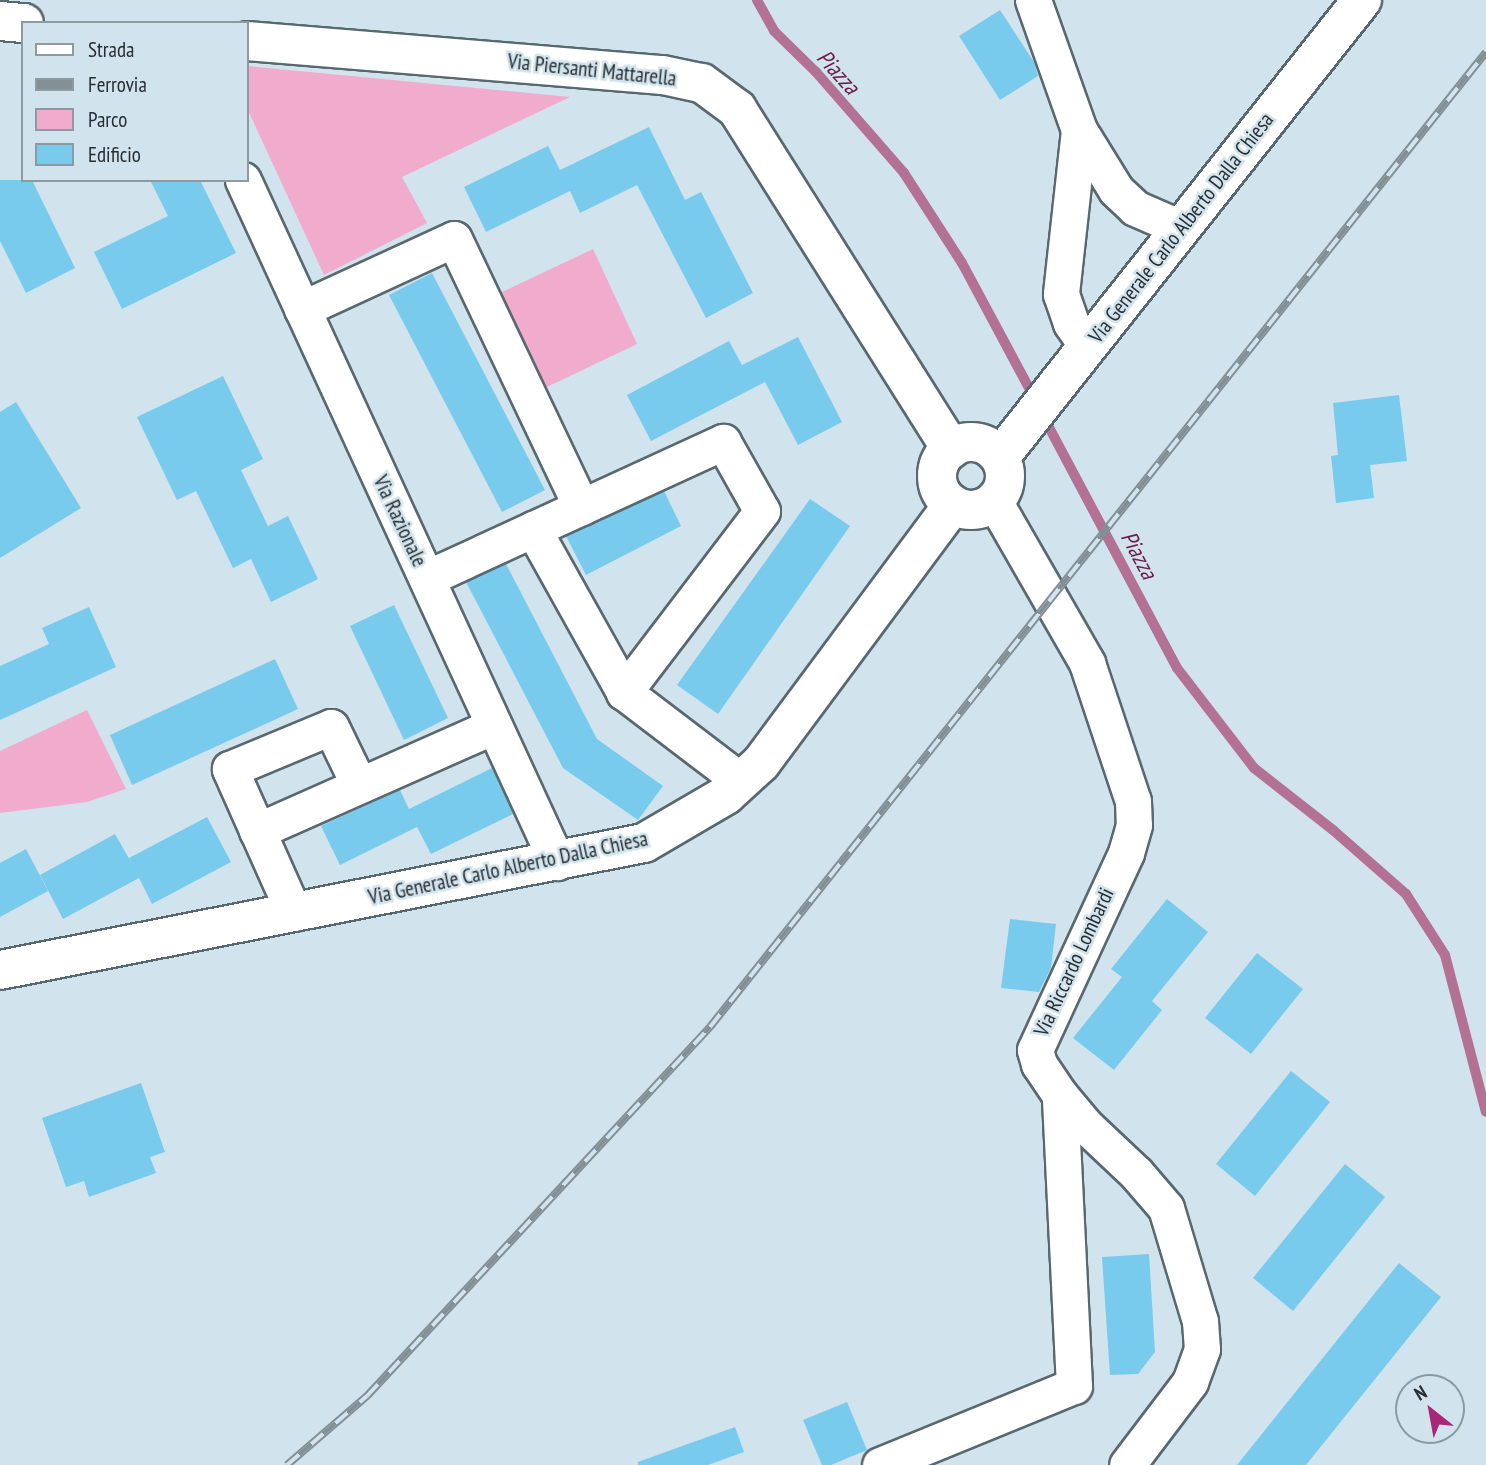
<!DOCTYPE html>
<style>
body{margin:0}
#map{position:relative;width:1486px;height:1465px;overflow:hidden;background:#d1e3ec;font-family:"PT Sans Narrow",sans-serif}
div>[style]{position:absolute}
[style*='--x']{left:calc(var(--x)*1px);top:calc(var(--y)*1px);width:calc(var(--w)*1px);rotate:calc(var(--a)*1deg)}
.green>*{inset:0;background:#f0abcd}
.stream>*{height:10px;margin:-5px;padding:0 5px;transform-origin:5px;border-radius:5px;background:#b37193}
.building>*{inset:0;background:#79cbed}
.roads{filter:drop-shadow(2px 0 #58686f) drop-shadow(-2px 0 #58686f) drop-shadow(0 2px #58686f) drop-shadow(0 -2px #58686f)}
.minor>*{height:35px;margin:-17.5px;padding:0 17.5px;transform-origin:17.5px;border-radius:17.5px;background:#fff}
.tertiary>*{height:38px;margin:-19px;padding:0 19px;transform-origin:19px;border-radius:19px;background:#fff}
.tertiary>.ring{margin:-19px;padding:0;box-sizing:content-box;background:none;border:38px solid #fff;border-radius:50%}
.rail>*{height:8px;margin-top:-4px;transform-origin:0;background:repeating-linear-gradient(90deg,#d1e3ec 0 16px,#828f95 0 32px);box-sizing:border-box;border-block:2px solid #828f95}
span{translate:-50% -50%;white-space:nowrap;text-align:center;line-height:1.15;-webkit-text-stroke:5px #d1e3ec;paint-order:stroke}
.street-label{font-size:21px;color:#272e31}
.water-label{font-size:23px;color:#6b1b4b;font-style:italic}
.legend{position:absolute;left:21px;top:21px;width:228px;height:161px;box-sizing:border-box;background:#d1e3ec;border:2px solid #8d9ba1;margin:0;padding:9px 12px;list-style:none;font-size:21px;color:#272e31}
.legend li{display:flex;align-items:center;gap:14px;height:35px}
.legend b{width:35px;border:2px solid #8d9ba1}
.north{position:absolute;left:1395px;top:1374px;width:70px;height:70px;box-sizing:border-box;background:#d1e3ec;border:2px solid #8d9ba1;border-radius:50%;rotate:329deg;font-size:19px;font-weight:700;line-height:28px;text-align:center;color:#272e31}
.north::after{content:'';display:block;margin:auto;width:24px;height:32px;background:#a82776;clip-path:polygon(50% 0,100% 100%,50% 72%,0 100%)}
</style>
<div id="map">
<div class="green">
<div style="clip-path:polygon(247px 66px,570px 97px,402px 177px,427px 223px,324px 275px,247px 108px)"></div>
<div style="clip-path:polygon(593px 249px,637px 344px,528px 396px,483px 301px)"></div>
<div style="clip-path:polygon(87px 710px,126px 789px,87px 802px,0 813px,0 751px)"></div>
</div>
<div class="stream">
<div style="--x:757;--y:0;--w:35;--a:61"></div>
<div style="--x:774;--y:31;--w:59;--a:44.3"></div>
<div style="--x:816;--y:72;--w:134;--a:48.9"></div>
<div style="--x:904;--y:173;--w:107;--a:57.2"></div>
<div style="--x:962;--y:263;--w:154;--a:61.8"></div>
<div style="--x:1043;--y:416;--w:285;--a:62"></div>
<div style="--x:1177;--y:668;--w:126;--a:52.4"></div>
<div style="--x:1254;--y:768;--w:100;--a:38.1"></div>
<div style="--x:1333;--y:830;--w:97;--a:41.2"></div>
<div style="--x:1406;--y:894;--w:72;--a:57.4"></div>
<div style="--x:1445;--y:955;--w:162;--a:75.4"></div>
</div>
<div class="building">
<div style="clip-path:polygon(1000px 10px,1034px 62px,1038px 76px,1000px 100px,959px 36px)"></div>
<div style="clip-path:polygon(649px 127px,685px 200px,701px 192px,753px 293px,706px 318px,637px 185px,580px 213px,570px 191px,486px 232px,464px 187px,548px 146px,560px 170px)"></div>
<div style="clip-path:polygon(0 180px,32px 180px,75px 268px,26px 293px,0 241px)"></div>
<div style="clip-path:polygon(150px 180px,200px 180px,236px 253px,122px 309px,94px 252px,168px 216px)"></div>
<div style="clip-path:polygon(432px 273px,545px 490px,502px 512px,389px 295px)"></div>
<div style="clip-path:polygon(798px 337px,842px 422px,798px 445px,765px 382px,651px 441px,627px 395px,729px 341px,742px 365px)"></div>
<div style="clip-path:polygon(223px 376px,263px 459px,241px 470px,268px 526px,288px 516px,318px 579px,271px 602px,251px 559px,233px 568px,196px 491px,177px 500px,137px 417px)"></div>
<div style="clip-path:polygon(1399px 395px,1407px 461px,1370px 465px,1374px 498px,1336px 503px,1331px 456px,1338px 455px,1333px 403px)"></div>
<div style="clip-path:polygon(16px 402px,81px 508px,0 558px,0 412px)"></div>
<div style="clip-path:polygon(664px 491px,681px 526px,586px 575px,566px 536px)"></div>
<div style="clip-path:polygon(810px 499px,850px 526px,718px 714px,677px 685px)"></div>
<div style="clip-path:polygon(506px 564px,597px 739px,663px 786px,638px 820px,563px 768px,466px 582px)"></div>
<div style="clip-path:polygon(394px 605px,448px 718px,404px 740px,350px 626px)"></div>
<div style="clip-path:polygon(89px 607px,116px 667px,0 720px,0 666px,49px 644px,42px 628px)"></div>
<div style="clip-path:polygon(275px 659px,298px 709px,132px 785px,110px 735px)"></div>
<div style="clip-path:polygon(492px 768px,513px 814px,431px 854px,417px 827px,340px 865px,321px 826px,400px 790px,409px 809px)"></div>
<div style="clip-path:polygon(207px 817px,231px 862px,152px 904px,139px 878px,63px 919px,40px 875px,115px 834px,131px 862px,129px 858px)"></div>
<div style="clip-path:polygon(26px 849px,48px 891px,0 917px,0 863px)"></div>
<div style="clip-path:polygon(1167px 899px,1208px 932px,1152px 1001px,1162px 1010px,1114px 1070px,1073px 1038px,1122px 977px,1111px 969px)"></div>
<div style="clip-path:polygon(1010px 919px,1056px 924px,1051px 968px,1039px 992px,1001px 988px)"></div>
<div style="clip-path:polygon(1257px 953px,1303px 989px,1251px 1054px,1205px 1018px)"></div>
<div style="clip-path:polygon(1291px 1071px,1330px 1102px,1255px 1196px,1216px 1164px)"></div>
<div style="clip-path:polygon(141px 1083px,165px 1152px,150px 1157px,156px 1173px,89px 1197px,84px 1181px,66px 1187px,42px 1118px)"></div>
<div style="clip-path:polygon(1345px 1164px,1385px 1197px,1293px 1311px,1253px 1278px)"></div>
<div style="clip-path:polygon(1149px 1254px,1155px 1352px,1138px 1374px,1110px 1375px,1102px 1257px)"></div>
<div style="clip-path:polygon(1399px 1263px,1441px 1297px,1306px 1465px,1237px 1465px)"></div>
<div style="clip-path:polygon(847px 1402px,867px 1450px,831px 1465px,822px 1465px,803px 1420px)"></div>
<div style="clip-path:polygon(735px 1427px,744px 1452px,708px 1465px,638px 1465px,638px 1462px)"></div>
</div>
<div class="roads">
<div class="minor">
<div style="--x:1033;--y:0;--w:138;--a:70.5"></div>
<div style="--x:1079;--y:130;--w:70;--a:58.3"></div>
<div style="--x:1116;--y:190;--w:26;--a:43"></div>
<div style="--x:1135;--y:208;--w:50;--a:23.5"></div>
<div style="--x:1079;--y:130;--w:165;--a:96.3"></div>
<div style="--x:1061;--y:294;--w:31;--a:71"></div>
<div style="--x:1071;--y:323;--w:29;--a:56"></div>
<div style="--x:243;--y:180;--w:751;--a:65.28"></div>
<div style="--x:302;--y:309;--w:167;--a:-24.7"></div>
<div style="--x:454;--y:239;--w:297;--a:64.6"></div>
<div style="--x:994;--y:501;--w:187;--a:60.1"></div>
<div style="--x:1087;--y:663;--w:145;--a:71.6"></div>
<div style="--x:1133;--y:801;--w:24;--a:88"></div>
<div style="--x:1134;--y:825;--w:29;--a:106"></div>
<div style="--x:1126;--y:853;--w:217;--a:114.8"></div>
<div style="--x:1035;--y:1050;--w:15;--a:74"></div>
<div style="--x:1039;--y:1064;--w:37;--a:56"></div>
<div style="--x:1060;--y:1095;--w:39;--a:50"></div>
<div style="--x:1085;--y:1125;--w:70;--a:43.3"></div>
<div style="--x:1136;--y:1173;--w:46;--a:49.4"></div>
<div style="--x:1166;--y:1208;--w:118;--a:73.3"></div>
<div style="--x:1200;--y:1321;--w:28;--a:86"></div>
<div style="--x:1202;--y:1349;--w:35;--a:110"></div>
<div style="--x:1190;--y:1382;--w:104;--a:127.2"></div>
<div style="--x:533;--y:529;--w:187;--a:60.8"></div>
<div style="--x:624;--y:692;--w:147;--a:37.3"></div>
<div style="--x:427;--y:578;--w:326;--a:-24.7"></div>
<div style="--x:723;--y:442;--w:79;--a:60.5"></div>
<div style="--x:762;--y:511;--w:228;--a:127.3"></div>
<div style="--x:257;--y:831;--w:259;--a:-23.9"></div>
<div style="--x:294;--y:913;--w:158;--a:-114"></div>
<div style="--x:230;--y:769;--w:109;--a:-22.6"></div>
<div style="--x:331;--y:727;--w:64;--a:64.2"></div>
<div style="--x:880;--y:1465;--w:209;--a:-22.2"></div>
<div style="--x:1074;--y:1386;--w:291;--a:-92.8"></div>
</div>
<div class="tertiary">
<div style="--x:0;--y:21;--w:24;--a:5"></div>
<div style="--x:247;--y:41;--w:417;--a:4.7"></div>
<div style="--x:663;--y:75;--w:40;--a:12"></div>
<div style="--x:702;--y:83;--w:44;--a:36.6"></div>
<div style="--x:737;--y:109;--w:402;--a:57.8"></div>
<div class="ring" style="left:937px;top:442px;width:30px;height:30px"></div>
<div style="--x:1000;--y:457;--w:583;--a:-51.62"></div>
<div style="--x:0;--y:970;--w:656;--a:-11.16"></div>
<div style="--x:644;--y:843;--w:95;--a:-30.3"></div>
<div style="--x:726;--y:795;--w:47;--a:-42.4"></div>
<div style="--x:761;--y:763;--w:322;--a:-53.4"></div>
</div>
</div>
<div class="rail">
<div style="--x:287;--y:1465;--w:106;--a:-40.8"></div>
<div style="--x:367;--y:1396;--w:504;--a:-47.09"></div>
<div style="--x:710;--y:1027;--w:1246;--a:-51.48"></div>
</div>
<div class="street-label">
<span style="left:592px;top:70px;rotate:6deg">Via Piersanti Mattarella</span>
<span style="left:1181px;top:228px;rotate:-52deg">Via Generale Carlo Alberto Dalla Chiesa</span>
<span style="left:400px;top:521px;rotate:65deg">Via Razionale</span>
<span style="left:508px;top:868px;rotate:-12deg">Via Generale Carlo Alberto Dalla Chiesa</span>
<span style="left:1074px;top:962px;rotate:-65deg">Via Riccardo Lombardi</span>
</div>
<div class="water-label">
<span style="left:838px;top:72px;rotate:48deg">Piazza</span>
<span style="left:1139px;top:555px;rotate:62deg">Piazza</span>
</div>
<ul class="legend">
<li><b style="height:9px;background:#fff"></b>Strada</li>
<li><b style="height:9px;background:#828f95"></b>Ferrovia</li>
<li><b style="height:19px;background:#f0abcd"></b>Parco</li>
<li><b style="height:19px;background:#79cbed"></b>Edificio</li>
</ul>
<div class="north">N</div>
</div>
